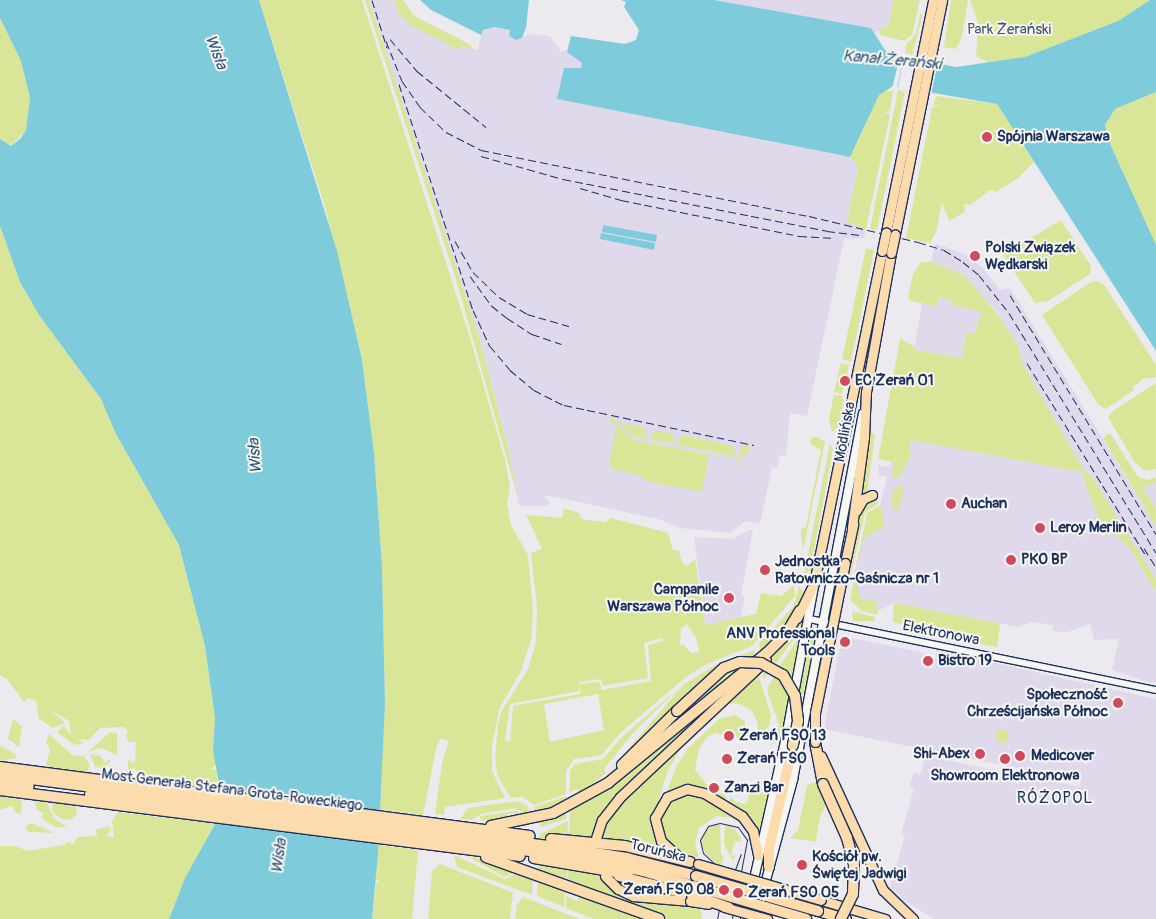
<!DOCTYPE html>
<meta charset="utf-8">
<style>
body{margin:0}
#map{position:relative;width:1156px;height:919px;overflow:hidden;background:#ece9ef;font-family:Pangolin,sans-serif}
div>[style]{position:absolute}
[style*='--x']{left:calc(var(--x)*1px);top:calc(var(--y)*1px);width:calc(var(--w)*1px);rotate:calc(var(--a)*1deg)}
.built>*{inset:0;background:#e0d9ec}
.green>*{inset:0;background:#d9e698}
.round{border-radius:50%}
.water>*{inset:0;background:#7eccdb}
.pier>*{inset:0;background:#ece9ef}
.roads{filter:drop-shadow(1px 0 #1b2f5e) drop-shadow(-1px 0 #1b2f5e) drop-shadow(0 1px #1b2f5e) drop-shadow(0 -1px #1b2f5e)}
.street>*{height:5.5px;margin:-2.75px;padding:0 2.75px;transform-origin:2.75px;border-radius:2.75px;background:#f6f6f2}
.secondary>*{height:8px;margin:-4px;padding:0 4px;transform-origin:4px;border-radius:4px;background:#f6f6f2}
.primary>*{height:9px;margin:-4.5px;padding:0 4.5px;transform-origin:4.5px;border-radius:4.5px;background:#fcdcac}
.highway>*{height:10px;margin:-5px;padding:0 5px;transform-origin:5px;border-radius:5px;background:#fcdcac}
.tram>*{height:1px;margin:-0.5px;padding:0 0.5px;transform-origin:0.5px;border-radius:0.5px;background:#1b2f5e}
.rail>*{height:1px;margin-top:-0.5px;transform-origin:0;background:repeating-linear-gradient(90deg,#1b2f5e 0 8px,transparent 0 12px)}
.bridges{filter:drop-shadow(1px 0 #1b2f5e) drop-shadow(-1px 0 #1b2f5e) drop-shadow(0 1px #1b2f5e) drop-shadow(0 -1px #1b2f5e)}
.primary-bridge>*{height:9px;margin:-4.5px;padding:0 4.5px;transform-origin:4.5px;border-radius:4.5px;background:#fcdcac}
.highway-bridge>*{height:10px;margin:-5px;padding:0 5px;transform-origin:5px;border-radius:5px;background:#fcdcac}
.dots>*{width:14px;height:14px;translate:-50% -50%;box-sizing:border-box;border:2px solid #f6f6f2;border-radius:50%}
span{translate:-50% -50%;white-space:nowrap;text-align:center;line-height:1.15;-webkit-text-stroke:4px #f6f6f2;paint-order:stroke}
.park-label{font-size:15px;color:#41546a}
.poi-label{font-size:15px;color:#1b2f5e;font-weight:700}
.left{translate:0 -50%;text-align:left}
.right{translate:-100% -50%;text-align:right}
.street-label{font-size:15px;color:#1b2f5e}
.water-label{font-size:16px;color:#34567d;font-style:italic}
.neighbourhood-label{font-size:16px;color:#1b2f5e;letter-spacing:1px}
</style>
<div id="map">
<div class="built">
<div style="clip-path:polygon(369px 0,394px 0,399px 15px,459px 50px,463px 46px,478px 50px,482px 30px,494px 27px,510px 30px,521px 38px,529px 34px,550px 36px,561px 52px,566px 50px,582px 63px,581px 69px,564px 68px,558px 99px,854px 158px,858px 166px,847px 222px,866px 229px,864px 238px,844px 239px,807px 416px,790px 413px,786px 456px,780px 455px,777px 468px,772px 467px,760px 524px,746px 521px,730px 533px,680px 528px,658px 519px,555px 497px,544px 496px,550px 503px,546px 506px,519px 506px,507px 444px,479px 337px)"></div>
<div style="clip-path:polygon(714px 0,893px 0,889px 25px,875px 33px,871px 32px,871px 28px)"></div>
<div style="clip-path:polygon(935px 243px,964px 254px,983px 268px,1000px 290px,1010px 288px,1156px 526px,1156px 580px,1091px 475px,1085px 472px,1024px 366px,1018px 346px,1000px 316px,993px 307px,931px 262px)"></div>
<div style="clip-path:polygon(939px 297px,952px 301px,952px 305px,982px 312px,974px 334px,966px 332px,962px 358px,914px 350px,922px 303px,937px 306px)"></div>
<div style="clip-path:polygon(896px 437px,1081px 472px,1105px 536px,1112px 531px,1129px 547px,1156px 592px,1156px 682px,1151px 683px,1112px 670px,1119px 639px,1094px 640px,1090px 624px,1065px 633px,1052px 630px,1053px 625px,1031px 622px,1018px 627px,895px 603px,877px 611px,860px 608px,854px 574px,868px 513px,880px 505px,887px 477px,879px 475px,878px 465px,889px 467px)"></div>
<div style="clip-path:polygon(1156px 482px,1156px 509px,1143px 488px)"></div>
<div style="clip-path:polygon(749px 530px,753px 530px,741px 595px,745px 596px,740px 618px,705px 625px,694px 537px,732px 539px)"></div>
<div style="clip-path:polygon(842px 636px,925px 653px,923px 665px,933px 667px,937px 650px,1156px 699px,1156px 919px,934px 919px,905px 901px,890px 886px,905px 836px,901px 834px,914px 788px,909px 786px,914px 772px,921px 774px,925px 756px,1080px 787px,1081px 781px,824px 729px)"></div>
</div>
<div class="green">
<div style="clip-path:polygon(259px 0,362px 0,471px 341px,505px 460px,510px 487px,507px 504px,511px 525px,528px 555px,533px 612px,531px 640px,521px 671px,500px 707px,492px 746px,492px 771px,505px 798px,445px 807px,444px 815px,435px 814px,442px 763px,449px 741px,444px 739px,440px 739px,436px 749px,423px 815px,379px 809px,385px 704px,382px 566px,374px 453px,362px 360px,325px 207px)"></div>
<div style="clip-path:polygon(365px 0,369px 0,479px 337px,507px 444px,518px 498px,455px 276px)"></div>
<div style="clip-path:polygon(394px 0,403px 0,414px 16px,471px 45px,472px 49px,463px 46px,459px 50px,412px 26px,399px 15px)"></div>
<div style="clip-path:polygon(893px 0,920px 0,912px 35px,904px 41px,881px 35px,879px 31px,889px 25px)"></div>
<div style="clip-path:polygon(951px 0,968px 0,962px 36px,956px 49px,944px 47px)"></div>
<div style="clip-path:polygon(970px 0,1150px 0,1118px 21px,1025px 57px,991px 64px,976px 56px,979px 26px)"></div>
<div style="clip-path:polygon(920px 14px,923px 14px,912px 55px,905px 53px,906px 45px,916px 34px)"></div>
<div style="clip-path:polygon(0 18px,21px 61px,30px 98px,26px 130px,11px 146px,0 139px)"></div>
<div style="clip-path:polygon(886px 89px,888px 92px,893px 90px,890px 111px,884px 112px,890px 114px,866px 229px,847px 222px,858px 166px,850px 157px,879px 95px)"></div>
<div style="clip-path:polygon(898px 90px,905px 92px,877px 230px,870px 229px)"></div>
<div style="clip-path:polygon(1156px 92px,1156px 245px,1111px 146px,1105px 125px,1115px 109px)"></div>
<div style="clip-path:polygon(936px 96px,997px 104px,1034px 162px,1018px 178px,996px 192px,990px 190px,970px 205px,964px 204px,965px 212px,949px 221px,942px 203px,936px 232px,930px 243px,906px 238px,932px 108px,944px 103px,933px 106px)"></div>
<div style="clip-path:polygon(1061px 220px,1091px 266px,1090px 274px,1048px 301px,1035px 303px,1003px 255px)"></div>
<div style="clip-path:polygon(0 226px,20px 282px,39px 315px,101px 399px,116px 434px,179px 545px,205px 646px,215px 718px,213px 751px,216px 765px,211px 769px,217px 770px,217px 788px,144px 779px,144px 771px,136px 771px,134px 766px,131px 771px,128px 770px,128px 760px,135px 763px,136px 742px,128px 742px,126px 734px,129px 733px,124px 727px,100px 728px,89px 740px,77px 739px,84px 743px,74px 745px,57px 732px,64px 726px,71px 735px,69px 721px,51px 710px,65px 723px,53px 728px,39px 719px,36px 701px,29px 698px,24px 702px,7px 679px,0 675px)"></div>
<div style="clip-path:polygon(866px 248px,874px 250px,851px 362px,842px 359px)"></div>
<div style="clip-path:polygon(921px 262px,931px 262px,964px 275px,1000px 317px,1018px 346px,1024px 366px,1085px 472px,1091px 475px,1156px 580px,1156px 592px,1129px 547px,1112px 532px,1105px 537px,1081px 472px,911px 440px,909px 450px,912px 453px,899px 478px,892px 478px,893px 462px,878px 459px,900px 339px,914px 346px,914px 350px,962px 358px,966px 332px,974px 334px,982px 312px,952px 305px,952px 301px,939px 297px,937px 306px,911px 301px,908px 298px,913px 274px)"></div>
<div style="clip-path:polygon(1098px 281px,1105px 286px,1156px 365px,1156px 377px,1143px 379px,1133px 387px,1134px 390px,1106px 409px,1098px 404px,1042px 315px,1091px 282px)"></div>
<div style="clip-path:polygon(841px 363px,849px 365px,842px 394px,834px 392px)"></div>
<div style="clip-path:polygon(1156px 383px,1156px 469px,1145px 471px,1135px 463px,1108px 417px,1114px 410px)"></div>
<div style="clip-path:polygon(834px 395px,842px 396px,844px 401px,838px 427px,832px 432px,829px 418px)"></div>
<div style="clip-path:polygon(610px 418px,616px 419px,614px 422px,645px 428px,646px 437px,651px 438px,655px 430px,673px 434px,673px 442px,678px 443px,682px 435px,734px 446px,735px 454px,740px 455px,741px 447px,747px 444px,750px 448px,746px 455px,739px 457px,632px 436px,622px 426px,609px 422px)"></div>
<div style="clip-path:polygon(611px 426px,620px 428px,633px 440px,738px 460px,743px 465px,741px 475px,742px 467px,737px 461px,709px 455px,702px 492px,645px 481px,642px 476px,612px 469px,609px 464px,616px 429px)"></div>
<div style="clip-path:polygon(869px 431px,875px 435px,867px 494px,860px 499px)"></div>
<div style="clip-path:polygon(1110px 433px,1138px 477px,1149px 480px,1156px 477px,1156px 482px,1143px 488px,1156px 509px,1156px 526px,1103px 438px)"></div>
<div style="clip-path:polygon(817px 437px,825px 442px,803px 551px,801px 530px,806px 526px,821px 450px,810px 444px,811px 438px)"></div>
<div style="clip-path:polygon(830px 443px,833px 450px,810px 571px,804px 575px)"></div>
<div style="clip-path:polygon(904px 486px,899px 509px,894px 510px,891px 499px,895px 487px)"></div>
<div style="clip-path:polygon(873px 499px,879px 503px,865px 512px,847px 592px,862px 507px)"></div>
<div style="clip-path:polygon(881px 505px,885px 526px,864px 538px,855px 575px,860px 599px,876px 601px,878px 615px,862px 611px,850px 600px,867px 513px)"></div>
<div style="clip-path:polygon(evenodd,564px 508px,579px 513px,581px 518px,587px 520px,605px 522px,611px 518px,668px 533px,673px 550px,679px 551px,682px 563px,687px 566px,695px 559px,705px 625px,756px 614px,761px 593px,781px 596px,794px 585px,795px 596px,752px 646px,707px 664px,686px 677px,620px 733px,602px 755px,574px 759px,566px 771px,566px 794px,534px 805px,523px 797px,510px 797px,498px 777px,495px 758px,498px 725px,501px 712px,528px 669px,536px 642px,537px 608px,531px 553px,542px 549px,526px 515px,562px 518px,564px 508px,687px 624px,696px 638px,699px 652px,691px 653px,684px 645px,680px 645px,681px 628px,687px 624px,564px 508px,663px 638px,663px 641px,648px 645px,651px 681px,602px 690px,599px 682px,580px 684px,580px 694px,513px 706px,510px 741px,505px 741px,510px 704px,579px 691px,579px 682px,601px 679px,603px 686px,648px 678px,644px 643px,663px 638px,564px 508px,598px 694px,604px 730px,550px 742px,544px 704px,598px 694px)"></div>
<div style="clip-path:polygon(799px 586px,804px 593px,799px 606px,788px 624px,761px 655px,759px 643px,794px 606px)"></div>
<div style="clip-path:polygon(894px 603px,998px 623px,1000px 627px,997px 647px,929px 633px,921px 635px,910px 626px,893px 622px)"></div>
<div style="clip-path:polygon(852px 611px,875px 617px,875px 621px,853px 621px)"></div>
<div style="clip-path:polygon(804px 613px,800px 631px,763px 680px,763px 666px,785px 642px)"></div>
<div style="clip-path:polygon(816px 628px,817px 632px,804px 695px,799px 694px,812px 630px)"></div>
<div style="clip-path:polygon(803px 632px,782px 732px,778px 741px,770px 745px,777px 739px,779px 725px,767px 690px,776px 671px)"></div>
<div style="clip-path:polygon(754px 650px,756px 657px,637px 757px,674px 709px,607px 774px,683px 685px,712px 667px)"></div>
<div style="clip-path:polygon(757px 671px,771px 715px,769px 725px,757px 739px,758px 724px,752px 711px,740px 704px,725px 703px)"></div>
<div style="clip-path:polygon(736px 683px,595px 828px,600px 874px,605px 882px,634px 900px,682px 904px,701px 910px,702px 919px,668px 919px,567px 880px,570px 811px,618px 780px)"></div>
<div style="clip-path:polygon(679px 688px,633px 733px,604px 769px,606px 773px,587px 788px,574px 796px,579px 792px,577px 789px,570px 792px,570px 771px,575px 764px,603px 759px,624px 735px)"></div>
<div style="clip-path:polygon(735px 715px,745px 721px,745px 734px,740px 738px,716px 733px,707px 737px,699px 749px,695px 770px,712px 791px,725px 792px,726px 800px,730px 801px,731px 796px,735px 802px,747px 804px,749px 793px,764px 778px,771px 780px,759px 837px,755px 829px,705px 789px,683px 786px,666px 794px,676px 767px,689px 747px,719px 719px)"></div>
<div style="clip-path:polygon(13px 719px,22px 726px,19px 747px,8px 739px)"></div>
<div class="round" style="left:995px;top:729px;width:14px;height:14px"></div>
<div style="clip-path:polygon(110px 732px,117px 733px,117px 755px,101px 748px,88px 752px)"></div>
<div style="clip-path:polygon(49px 734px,72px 755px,84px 756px,90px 765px,87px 772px,46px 766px,50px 749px,46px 742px)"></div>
<div style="clip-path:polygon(684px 743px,668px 770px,653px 818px,655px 835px,666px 851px,600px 838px,603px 824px,614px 807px)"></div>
<div style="clip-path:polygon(0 745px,16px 755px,16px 758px,0 761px)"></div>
<div style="clip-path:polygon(90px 754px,100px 756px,106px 763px,108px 759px,111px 761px,103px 768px,95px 767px)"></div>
<div style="clip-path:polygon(811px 783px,817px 783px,827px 802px,820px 817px,816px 840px,818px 842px,790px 838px,798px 830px,807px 786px)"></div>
<div style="clip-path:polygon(678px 793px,695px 793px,740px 818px,745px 826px,732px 818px,716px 816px,699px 828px,695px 843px,699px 858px,678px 852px,661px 836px,659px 821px,664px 804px)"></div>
<div style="clip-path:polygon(566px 796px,566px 819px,541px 827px,534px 807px)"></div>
<div style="clip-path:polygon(0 797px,22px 800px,21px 814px,17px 814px,12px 806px,0 810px)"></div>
<div style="clip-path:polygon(35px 801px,47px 803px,55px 819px,67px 827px,56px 827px,45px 821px,41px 817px,44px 813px,37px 810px)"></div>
<div style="clip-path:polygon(517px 801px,529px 807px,526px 827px,524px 827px,523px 813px,515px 808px,481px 814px,472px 820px,460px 819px,468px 808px)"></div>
<div style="clip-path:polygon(52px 803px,76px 806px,77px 814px,70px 820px,60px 818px,53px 812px)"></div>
<div style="clip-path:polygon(517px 811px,522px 816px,522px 827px,517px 826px,515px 813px,507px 814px,508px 818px,481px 821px,480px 816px)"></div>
<div style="clip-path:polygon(118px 812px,215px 824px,185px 878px,169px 919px,0 919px,0 846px,15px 846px,28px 851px,63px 845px,70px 841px,72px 845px,78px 837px,97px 836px,96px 830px,109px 826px,111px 830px,107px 836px,114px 837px,112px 821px)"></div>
<div style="clip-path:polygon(568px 821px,566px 880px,564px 907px,537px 896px,540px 834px)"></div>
<div style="clip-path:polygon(29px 824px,35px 824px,53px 833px,29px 832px,25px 828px)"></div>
<div style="clip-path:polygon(713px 825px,720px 825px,721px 854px,724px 858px,720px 867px,706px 854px,701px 844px,703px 834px)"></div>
<div style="clip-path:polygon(725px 825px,735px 829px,741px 839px,741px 842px,735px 841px,731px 855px,736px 856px,733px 861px,724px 844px)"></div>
<div style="clip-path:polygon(378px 845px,418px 850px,412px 919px,372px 919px,376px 883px,380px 881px,376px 880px)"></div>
<div style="clip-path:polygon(454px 855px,505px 879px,515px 874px,523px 877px,515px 864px,533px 867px,532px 895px,457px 867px)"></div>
<div style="clip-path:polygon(467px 856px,486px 860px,513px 871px,512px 874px,504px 877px)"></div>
<div style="clip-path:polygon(440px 864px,513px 893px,510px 919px,428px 919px,432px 871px)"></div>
<div style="clip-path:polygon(610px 878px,686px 897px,646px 896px,624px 889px)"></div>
<div style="clip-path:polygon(580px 895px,642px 919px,594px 919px,566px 908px,566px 896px,577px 901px)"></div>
<div style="clip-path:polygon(523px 897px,566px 914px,580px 919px,515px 919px,517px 905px)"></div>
</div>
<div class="water">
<div style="clip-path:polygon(0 0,259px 0,337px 251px,362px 360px,374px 453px,382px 566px,385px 704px,378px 854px,372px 919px,169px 919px,185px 878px,215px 824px,218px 778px,213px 751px,215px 718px,205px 646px,179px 545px,116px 434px,101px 399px,39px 315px,20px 282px,0 226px,0 139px,11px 146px,20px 139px,26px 130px,30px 98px,21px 61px,0 18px)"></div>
<div style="clip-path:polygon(420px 0,529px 0,526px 28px,522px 38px,516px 40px,509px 36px,510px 30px,494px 27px,483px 30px,481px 35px,431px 10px)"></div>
<div style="clip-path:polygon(621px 0,714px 0,871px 28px,887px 53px,956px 67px,1025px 57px,1118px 21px,1150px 0,1156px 0,1156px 92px,1115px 109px,1105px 125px,1111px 146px,1156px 245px,1156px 351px,997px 104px,893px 86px,879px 95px,850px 157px,557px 99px,564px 68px,581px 68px,582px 63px,567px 52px,571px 36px,625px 44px,636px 40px,639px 30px,624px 7px,626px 2px)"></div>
<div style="clip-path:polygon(603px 225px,657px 235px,656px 242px,602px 232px)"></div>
<div style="clip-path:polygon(601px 233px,655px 243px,654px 250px,600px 239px)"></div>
</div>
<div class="pier">
<div style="clip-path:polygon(900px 55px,938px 62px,931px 95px,898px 89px,903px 58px,897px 89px,892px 89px)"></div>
</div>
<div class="roads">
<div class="street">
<div style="--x:810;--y:619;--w:353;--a:11.6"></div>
</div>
<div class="secondary">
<div style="--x:758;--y:910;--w:135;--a:-74.9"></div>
<div style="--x:793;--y:780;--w:373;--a:-79.2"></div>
<div style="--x:745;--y:919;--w:192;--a:-77.3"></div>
<div style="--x:787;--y:732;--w:148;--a:-79.5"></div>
</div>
<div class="primary">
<div style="--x:886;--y:232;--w:237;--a:-78.5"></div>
<div style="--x:895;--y:234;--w:239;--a:-78.6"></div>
<div style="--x:856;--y:511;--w:14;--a:-60"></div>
<div style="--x:863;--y:499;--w:10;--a:-24"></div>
<div style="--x:852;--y:527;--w:91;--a:-82.4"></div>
<div style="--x:864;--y:437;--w:45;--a:-87.5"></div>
<div style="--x:866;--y:392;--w:141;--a:-79.8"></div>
<div style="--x:845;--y:563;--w:40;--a:-78"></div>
<div style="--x:797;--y:618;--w:39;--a:-64"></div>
<div style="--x:814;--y:583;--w:339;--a:-78.4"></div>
<div style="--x:821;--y:756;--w:148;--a:65.2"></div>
<div style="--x:883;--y:890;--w:42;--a:44"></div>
<div style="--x:596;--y:838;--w:19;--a:-72"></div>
<div style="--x:602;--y:820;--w:29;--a:-52"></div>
<div style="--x:620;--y:797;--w:200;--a:-43.2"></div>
<div style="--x:681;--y:859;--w:27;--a:-138"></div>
<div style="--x:661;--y:841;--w:24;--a:-105"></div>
<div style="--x:655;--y:818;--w:24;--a:-60"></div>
<div style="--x:667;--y:797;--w:22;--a:-22"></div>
<div style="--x:687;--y:789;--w:17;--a:13"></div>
<div style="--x:704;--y:793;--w:44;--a:31.2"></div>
<div style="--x:742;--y:816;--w:19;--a:54"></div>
<div style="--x:753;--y:831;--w:25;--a:78"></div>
<div style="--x:605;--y:876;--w:18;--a:45"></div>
<div style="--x:618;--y:889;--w:17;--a:25"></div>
<div style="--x:633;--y:896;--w:57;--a:5"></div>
<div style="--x:821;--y:900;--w:67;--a:16.5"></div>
</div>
<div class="highway">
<div style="--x:815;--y:742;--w:43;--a:79.2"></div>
<div style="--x:622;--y:765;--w:77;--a:-44.5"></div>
<div style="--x:0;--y:767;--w:534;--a:7.42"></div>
<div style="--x:0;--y:775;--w:561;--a:7.38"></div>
<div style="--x:556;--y:847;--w:72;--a:8.8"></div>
<div style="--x:627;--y:858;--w:71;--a:14.6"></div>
<div style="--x:0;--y:782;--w:29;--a:8"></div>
<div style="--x:0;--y:790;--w:524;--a:7.23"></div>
<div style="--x:90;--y:794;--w:492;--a:7.4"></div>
<div style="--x:578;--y:857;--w:66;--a:12.2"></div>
<div style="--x:643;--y:871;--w:53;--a:16.4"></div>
<div style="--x:491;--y:826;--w:63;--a:-11.8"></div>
<div style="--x:553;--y:813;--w:63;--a:-28.6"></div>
<div style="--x:608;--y:783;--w:205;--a:-39.3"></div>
<div style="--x:767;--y:653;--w:27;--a:-45"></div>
<div style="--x:786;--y:634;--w:27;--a:-59"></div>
<div style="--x:551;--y:839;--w:74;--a:5.4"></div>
<div style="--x:625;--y:846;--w:67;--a:13.8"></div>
<div style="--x:486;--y:857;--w:184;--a:19.7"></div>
<div style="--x:534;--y:858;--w:95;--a:9.7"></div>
<div style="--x:769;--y:867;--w:18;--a:-90"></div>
<div style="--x:769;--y:849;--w:107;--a:-77"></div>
<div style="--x:619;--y:876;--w:75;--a:14.6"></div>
<div style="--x:818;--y:911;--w:29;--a:16"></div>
</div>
</div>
<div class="tram">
<div style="--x:728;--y:889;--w:37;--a:-70"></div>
<div style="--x:717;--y:919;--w:39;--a:-78"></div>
<div style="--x:725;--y:881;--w:17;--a:-118"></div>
<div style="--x:717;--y:866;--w:19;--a:-137"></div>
<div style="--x:703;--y:853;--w:13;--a:-103"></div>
<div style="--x:700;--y:840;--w:16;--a:-60"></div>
<div style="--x:708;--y:826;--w:12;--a:-14"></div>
<div style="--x:720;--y:823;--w:18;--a:13"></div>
<div style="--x:738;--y:827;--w:16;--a:55"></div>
<div style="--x:747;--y:840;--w:80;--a:100.8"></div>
</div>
<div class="rail">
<div style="--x:372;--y:0;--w:50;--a:72.6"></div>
<div style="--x:390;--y:39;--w:42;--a:49.8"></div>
<div style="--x:417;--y:71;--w:89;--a:39.1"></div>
<div style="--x:386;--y:41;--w:43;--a:68.2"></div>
<div style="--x:402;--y:81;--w:32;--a:55"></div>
<div style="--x:420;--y:107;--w:36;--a:44"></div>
<div style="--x:446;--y:132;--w:39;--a:27"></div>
<div style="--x:481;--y:150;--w:335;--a:11.4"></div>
<div style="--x:809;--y:216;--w:112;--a:13.4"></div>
<div style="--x:918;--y:242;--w:27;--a:17"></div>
<div style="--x:944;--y:250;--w:22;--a:32"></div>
<div style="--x:963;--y:262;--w:21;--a:39"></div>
<div style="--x:979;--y:275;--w:48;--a:51.7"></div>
<div style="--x:1009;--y:313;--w:281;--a:58.5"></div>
<div style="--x:399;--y:84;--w:238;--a:71.9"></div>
<div style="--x:473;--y:310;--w:40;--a:65"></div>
<div style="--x:490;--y:346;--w:31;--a:50"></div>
<div style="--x:510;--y:370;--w:31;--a:40"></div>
<div style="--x:534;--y:390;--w:34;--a:27"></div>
<div style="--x:564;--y:405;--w:194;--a:11.9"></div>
<div style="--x:481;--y:156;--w:85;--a:15.7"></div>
<div style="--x:563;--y:179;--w:269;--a:11.1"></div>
<div style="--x:827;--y:231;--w:33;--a:7"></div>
<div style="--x:580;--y:188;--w:43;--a:16.3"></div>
<div style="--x:621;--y:200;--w:182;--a:11.4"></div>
<div style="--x:799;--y:236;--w:36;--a:3"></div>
<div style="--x:455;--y:241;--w:36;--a:60"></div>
<div style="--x:473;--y:272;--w:36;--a:44"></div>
<div style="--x:499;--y:297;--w:33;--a:31"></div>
<div style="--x:527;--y:314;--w:47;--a:16.1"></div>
<div style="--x:470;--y:276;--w:37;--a:54"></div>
<div style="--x:492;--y:306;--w:19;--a:39"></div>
<div style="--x:507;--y:318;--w:30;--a:33"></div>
<div style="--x:532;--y:334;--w:31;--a:19"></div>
<div style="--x:1010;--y:295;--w:280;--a:58.6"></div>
<div style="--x:1027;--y:363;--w:227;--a:58.3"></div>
<div style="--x:1144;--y:548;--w:22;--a:58"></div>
</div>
<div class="bridges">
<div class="primary-bridge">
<div style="--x:882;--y:251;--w:19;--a:-78"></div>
<div style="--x:891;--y:253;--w:19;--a:-78"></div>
<div style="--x:815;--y:742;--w:29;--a:-90"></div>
<div style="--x:815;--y:713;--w:153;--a:-78.7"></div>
<div style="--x:698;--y:864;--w:128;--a:16.3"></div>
<div style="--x:690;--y:901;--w:18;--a:9"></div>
<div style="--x:724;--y:907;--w:45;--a:15.6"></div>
</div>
<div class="highway-bridge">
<div style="--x:677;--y:711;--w:64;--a:-42.5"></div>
<div style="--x:724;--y:668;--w:17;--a:-21"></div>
<div style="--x:740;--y:662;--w:21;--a:3"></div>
<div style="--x:761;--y:663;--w:25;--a:29"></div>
<div style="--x:783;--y:675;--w:24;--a:60"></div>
<div style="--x:795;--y:696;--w:25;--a:83"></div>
<div style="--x:798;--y:721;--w:25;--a:102"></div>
<div style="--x:823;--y:784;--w:59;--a:66"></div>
<div style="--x:847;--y:838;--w:27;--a:75"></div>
<div style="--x:854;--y:864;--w:30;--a:92"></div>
<div style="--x:853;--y:894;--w:28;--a:116"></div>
<div style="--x:696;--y:876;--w:127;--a:16"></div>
<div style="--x:694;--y:886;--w:117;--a:16.4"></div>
<div style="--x:692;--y:895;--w:39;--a:19"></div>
</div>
</div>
<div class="dots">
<div style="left:987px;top:137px;background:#d1495b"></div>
<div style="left:975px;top:256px;background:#d1495b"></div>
<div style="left:845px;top:381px;background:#d1495b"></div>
<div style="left:951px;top:504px;background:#d1495b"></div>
<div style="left:1040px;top:528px;background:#d1495b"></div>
<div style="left:1011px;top:560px;background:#d1495b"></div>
<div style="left:765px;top:570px;background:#d1495b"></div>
<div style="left:729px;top:598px;background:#d1495b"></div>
<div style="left:845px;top:642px;background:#d1495b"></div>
<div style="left:928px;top:661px;background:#d1495b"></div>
<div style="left:1118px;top:703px;background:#d1495b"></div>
<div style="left:729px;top:736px;background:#d1495b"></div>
<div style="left:980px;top:754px;background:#d1495b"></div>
<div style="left:1020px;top:756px;background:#d1495b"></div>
<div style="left:727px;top:759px;background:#d1495b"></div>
<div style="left:1005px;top:759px;background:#d1495b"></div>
<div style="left:714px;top:788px;background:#d1495b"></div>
<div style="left:802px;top:865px;background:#d1495b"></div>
<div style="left:724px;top:890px;background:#d1495b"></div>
<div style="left:738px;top:893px;background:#d1495b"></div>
</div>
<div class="park-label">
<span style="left:1009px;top:30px">Park Żerański</span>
</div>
<div class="poi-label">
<span class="left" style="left:997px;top:137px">Spójnia Warszawa</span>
<span class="left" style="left:985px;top:256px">Polski Związek<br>Wędkarski</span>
<span class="left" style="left:855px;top:381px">EC Żerań 01</span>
<span class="left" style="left:961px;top:504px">Auchan</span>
<span class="left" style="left:1050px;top:528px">Leroy Merlin</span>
<span class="left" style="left:1021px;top:560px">PKO BP</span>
<span class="left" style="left:775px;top:570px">Jednostka<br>Ratowniczo-Gaśnicza nr 1</span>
<span class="right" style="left:719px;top:598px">Campanile<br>Warszawa Północ</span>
<span class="right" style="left:835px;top:642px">ANV Professional<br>Tools</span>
<span class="left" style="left:938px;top:661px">Bistro 19</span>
<span class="right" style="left:1108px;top:703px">Społeczność<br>Chrześcijańska Północ</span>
<span class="left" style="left:739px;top:736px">Żerań FSO 13</span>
<span class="right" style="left:970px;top:754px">Shi-Abex</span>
<span class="left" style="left:1031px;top:756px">Medicover</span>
<span class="left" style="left:737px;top:759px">Żerań FSO</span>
<span style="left:1005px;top:776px">Showroom Elektronowa</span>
<span class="left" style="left:724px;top:788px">Zanzi Bar</span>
<span class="left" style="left:812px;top:865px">Kościół pw.<br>Świętej Jadwigi</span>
<span class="right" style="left:714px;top:890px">Żerań FSO 08</span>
<span class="left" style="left:748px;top:893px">Żerań FSO 05</span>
</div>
<div class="street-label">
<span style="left:845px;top:432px;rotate:-80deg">Modlińska</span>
<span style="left:941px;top:633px;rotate:11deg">Elektronowa</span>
<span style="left:232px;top:790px;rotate:7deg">Most Generała Stefana Grota-Roweckiego</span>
<span style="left:658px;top:851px;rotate:14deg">Toruńska</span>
</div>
<div class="water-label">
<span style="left:216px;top:52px;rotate:69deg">Wisła</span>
<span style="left:892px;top:60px;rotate:5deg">Kanał Żerański</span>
<span style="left:255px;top:456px;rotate:-95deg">Wisła</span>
<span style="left:279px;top:856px;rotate:-82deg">Wisła</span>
</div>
<div class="neighbourhood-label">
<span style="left:1055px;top:798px">RÓŻOPOL</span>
</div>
</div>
